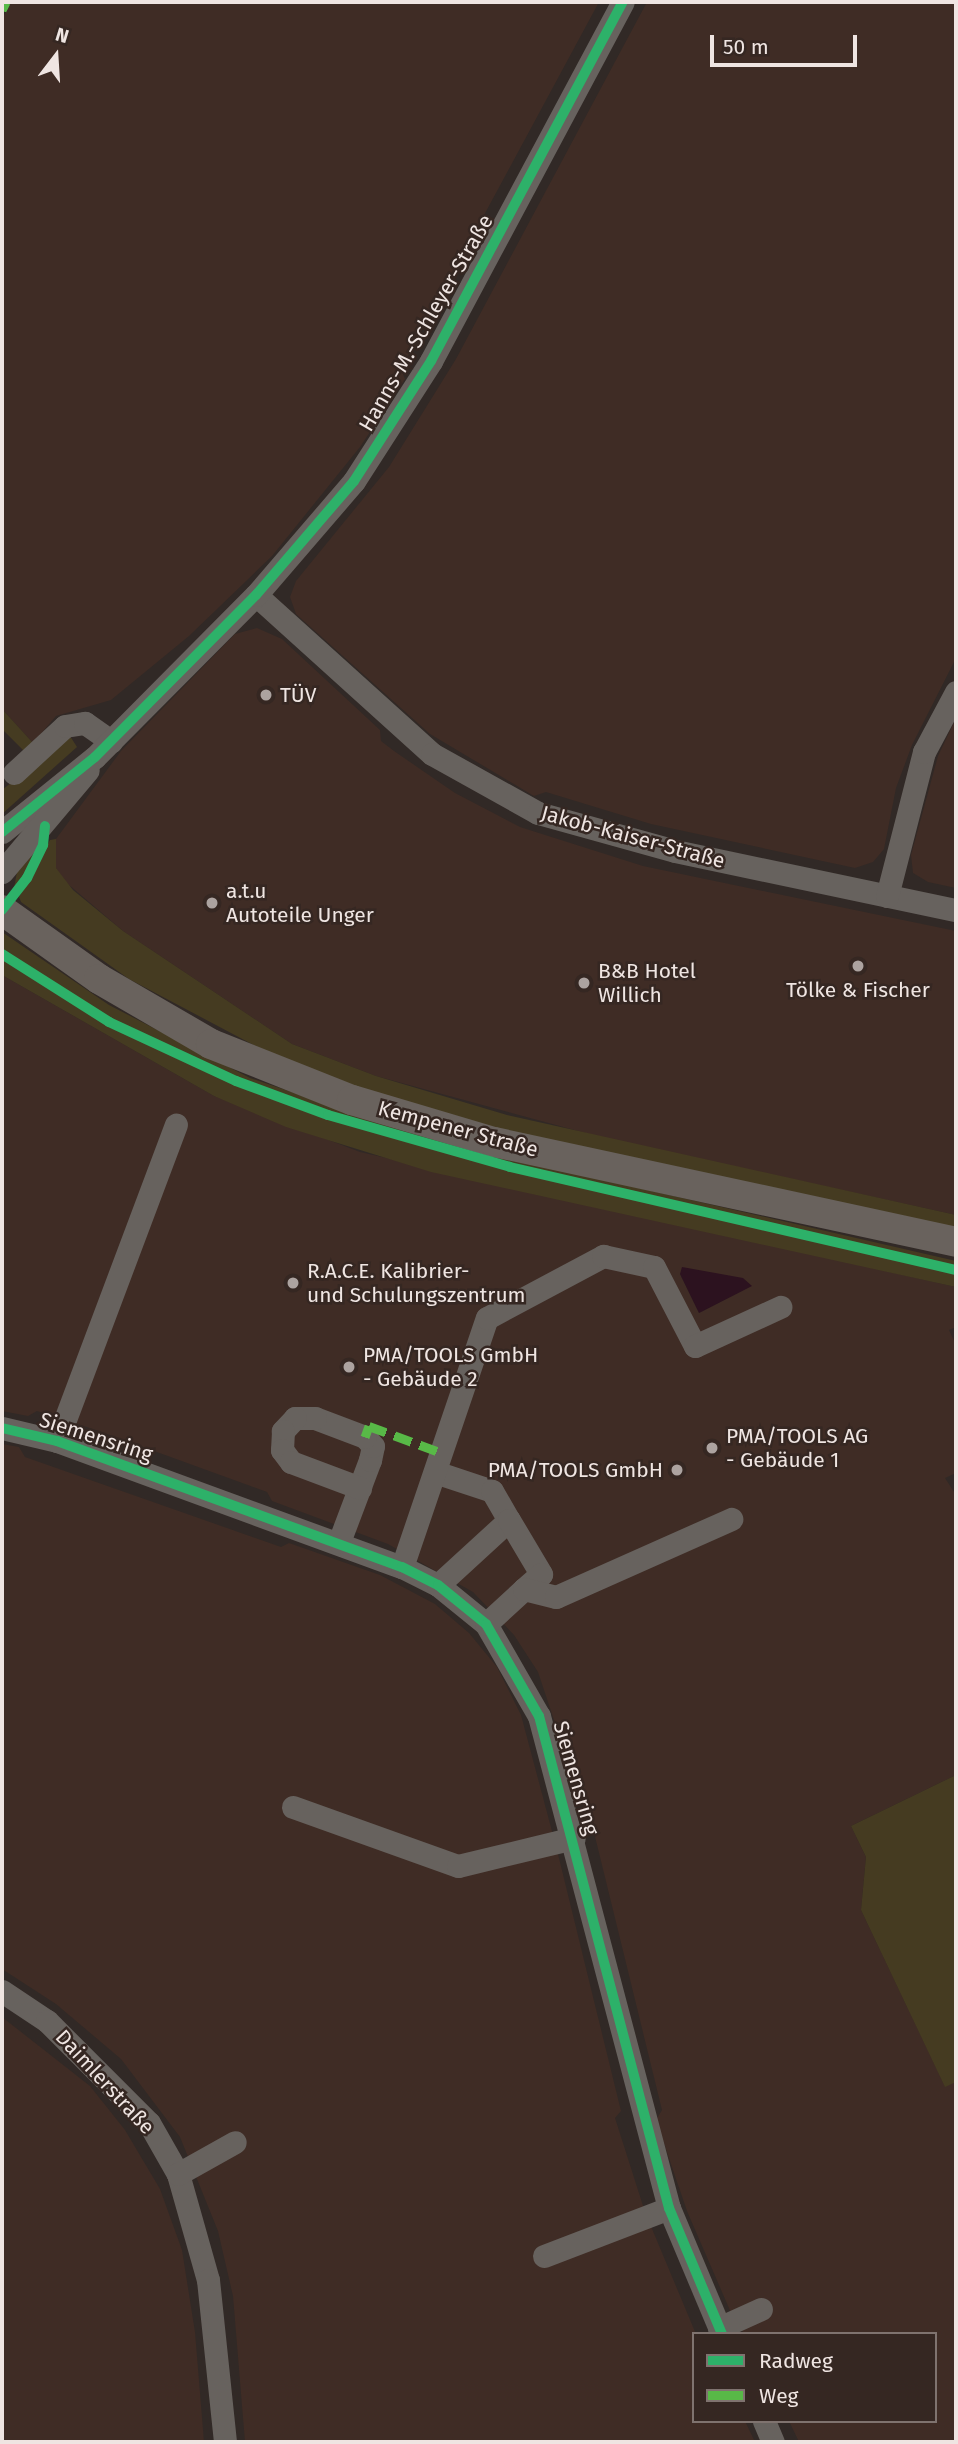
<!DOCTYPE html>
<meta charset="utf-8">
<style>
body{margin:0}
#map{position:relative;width:958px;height:2444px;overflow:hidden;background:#312926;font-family:"Fira Sans",sans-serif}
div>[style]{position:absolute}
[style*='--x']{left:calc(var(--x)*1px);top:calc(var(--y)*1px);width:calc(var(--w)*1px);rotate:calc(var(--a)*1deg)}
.built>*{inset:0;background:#3f2c25}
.green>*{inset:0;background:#453b21}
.water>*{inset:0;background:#2c121f}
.minor>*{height:23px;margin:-11.5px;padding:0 11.5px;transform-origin:11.5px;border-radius:11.5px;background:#67625e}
.major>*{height:30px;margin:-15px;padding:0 15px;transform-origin:15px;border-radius:15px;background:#69625d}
.quiet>*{height:9px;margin-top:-4.5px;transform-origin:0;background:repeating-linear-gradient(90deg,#58b947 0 18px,transparent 0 27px)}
.cycleway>*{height:10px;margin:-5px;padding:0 5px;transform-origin:5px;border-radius:5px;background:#2db169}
.dots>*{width:19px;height:19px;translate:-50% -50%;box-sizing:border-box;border:4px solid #352722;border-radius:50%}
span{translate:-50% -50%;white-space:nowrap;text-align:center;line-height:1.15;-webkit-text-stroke:5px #352722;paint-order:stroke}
.street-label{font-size:21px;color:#efe5e2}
.poi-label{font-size:21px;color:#efe5e2}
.left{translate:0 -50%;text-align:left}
.right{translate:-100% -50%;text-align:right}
.frame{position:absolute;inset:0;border:4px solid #efe5e2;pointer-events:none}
.legend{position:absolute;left:692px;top:2332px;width:245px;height:91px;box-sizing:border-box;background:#352722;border:2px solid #7f736f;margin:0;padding:9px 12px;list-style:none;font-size:21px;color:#efe5e2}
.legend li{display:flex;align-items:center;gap:14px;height:35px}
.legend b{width:35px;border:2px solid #7f736f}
.north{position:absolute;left:21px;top:21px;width:70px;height:70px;-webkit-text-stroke:5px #352722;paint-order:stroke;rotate:17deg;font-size:19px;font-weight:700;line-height:28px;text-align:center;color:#efe5e2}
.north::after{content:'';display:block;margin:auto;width:24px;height:32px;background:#efe5e2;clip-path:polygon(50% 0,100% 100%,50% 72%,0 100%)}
.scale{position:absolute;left:710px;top:35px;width:147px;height:32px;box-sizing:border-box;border:4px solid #efe5e2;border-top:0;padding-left:9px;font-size:21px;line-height:24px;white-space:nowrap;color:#efe5e2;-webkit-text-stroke:5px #352722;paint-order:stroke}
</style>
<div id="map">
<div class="built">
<div style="clip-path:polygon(11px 2px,599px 2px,401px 369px,405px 379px,360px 447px,272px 556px,189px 636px,111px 700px,56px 716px,33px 743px,2px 709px,2px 19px)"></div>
<div style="clip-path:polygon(647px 2px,956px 2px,956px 658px,912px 745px,896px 788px,884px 849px,873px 862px,855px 868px,651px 824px,546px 792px,534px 796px,430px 734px,296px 614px,290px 597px,296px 581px,389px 467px,456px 359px)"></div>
<div style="clip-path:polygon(257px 628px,282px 639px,380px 730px,381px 741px,394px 751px,455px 793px,520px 827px,643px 866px,956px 931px,956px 1215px,604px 1138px,376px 1076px,292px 1044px,123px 931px,62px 879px,56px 868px,56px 839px,121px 751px,235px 634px)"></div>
<div style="clip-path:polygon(956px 718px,956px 888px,928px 882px,913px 873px,911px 855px,938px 756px)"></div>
<div style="clip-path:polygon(evenodd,2px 975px,214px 1096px,360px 1152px,956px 1287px,956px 1327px,949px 1330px,956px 1345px,956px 1473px,945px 1478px,956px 1495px,956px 1775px,851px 1826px,866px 1857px,861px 1910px,945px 2086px,956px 2082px,956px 2442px,799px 2442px,789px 2421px,935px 2421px,935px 2334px,747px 2334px,738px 2329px,687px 2211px,656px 2120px,662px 2110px,578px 1767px,568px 1762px,538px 1672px,514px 1635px,473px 1592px,388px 1544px,272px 1501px,267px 1492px,99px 1431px,37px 1411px,28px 1416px,2px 1411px,2px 975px,680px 1274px,751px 1286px,699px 1313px,680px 1274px)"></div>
<div style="clip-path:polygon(2px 1444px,19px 1447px,25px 1457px,281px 1547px,289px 1543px,380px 1575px,435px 1604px,469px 1633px,497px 1667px,521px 1715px,557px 1850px,621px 2111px,615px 2118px,645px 2212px,696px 2334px,694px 2421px,745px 2421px,755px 2442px,245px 2442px,233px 2296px,218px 2231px,180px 2137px,121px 2059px,56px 2004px,2px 1969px)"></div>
<div style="clip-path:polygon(2px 2017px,90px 2086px,125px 2130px,160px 2189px,182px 2250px,195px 2332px,204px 2442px,2px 2442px)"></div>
</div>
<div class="green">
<div style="clip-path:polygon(2px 709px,33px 743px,24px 751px,2px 729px)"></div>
<div style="clip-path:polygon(70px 736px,77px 747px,2px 814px,2px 790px)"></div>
<div style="clip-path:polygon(56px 839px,56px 868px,73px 890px,123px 931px,292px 1044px,376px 1076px,507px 1115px,956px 1215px,956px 1235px,425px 1111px,282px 1060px,129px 979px,21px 902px,19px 897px,50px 840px)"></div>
<div style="clip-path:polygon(37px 847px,30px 867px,14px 888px,17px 872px)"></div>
<div style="clip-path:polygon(2px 932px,109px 1005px,250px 1078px,383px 1123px,504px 1157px,956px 1261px,956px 1287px,431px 1172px,286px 1127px,214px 1096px,2px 975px)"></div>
<div style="clip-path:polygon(956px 1775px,956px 2082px,945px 2087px,861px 1910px,866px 1857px,851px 1826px)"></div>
</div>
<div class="water">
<div style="clip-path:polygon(682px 1267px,743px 1278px,752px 1286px,699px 1313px,680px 1274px)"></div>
</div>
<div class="minor">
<div style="--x:256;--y:595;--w:237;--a:42.1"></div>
<div style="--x:432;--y:754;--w:121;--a:29.1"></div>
<div style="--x:538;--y:813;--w:142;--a:15.5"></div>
<div style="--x:675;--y:851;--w:287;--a:11.9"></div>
<div style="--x:14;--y:773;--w:69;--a:-42.7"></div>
<div style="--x:65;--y:726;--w:20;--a:-9"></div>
<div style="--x:85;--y:723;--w:32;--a:35"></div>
<div style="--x:2;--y:832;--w:119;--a:-38.9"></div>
<div style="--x:95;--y:757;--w:228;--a:-45.2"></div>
<div style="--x:256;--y:595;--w:150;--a:-49.3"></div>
<div style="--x:354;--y:481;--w:143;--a:-57.3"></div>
<div style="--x:431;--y:361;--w:407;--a:-61.9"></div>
<div style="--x:2;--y:872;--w:133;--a:-49.9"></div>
<div style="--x:887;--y:896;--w:149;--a:-75.6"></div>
<div style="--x:924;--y:752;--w:68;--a:-61.9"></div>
<div style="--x:2;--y:1428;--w:57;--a:13.3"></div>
<div style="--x:57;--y:1441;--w:367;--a:20.1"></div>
<div style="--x:402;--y:1567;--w:40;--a:26.6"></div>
<div style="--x:438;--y:1585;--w:62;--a:39.1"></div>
<div style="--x:486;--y:1624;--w:106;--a:60.1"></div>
<div style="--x:539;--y:1716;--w:509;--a:75.2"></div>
<div style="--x:669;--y:2208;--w:137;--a:67.2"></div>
<div style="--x:57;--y:1441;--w:338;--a:-69.4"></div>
<div style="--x:435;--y:1472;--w:60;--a:18.4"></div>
<div style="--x:492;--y:1491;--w:34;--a:60"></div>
<div style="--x:339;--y:1542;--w:88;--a:-69.3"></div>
<div style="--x:370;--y:1460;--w:14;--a:-78"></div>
<div style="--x:373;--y:1446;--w:12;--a:-132"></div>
<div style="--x:365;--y:1437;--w:53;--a:-159.2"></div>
<div style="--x:315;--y:1418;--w:20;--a:180"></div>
<div style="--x:295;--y:1418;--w:18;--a:133"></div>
<div style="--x:283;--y:1431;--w:19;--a:93"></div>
<div style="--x:282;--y:1450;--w:15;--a:53"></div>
<div style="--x:291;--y:1462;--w:74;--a:20.6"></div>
<div style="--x:402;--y:1567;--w:263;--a:-71.2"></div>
<div style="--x:487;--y:1318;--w:132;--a:-28.1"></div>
<div style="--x:603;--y:1256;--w:52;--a:12.2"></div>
<div style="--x:654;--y:1267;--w:89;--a:62.6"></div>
<div style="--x:695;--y:1346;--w:94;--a:-24.6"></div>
<div style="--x:438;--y:1585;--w:96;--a:-42.5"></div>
<div style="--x:509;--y:1520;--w:63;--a:59.3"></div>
<div style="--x:541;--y:1574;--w:23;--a:139"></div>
<div style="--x:486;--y:1624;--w:52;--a:-42.6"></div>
<div style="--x:524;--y:1589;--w:33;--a:14"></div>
<div style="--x:556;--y:1597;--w:192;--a:-24"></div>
<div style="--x:293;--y:1807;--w:175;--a:19.7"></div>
<div style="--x:458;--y:1866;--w:119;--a:-13.6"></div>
<div style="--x:2;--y:1991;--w:54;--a:33.7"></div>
<div style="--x:47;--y:2021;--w:144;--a:45"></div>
<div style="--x:149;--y:2123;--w:59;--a:60.4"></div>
<div style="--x:178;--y:2174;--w:110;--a:74.2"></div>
<div style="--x:208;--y:2280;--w:163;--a:84"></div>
<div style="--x:178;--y:2174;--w:65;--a:-29.3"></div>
<div style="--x:544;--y:2256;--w:134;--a:-21"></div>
<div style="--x:719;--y:2328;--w:46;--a:-24.3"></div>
<div style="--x:764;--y:2421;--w:23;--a:67"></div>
</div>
<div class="major">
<div style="--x:2;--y:910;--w:119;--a:35.4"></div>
<div style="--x:99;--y:979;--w:129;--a:30.1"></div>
<div style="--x:211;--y:1044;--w:152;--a:21.7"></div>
<div style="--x:352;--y:1100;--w:148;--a:16.5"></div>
<div style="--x:494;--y:1142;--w:473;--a:12.2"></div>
</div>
<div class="quiet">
<div style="--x:2;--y:10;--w:9;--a:-63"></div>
<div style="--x:365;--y:1437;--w:12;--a:-70"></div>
<div style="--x:369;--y:1426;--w:78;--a:20.3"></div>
</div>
<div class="cycleway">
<div style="--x:2;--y:832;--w:119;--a:-38.9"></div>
<div style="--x:95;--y:757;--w:228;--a:-45.2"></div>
<div style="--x:256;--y:595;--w:150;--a:-49.3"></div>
<div style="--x:354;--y:481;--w:143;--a:-57.3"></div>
<div style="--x:431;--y:361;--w:407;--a:-61.9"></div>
<div style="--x:2;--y:910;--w:41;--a:-52"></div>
<div style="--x:27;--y:878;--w:37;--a:-64"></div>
<div style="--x:43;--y:845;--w:19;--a:-84"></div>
<div style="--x:2;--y:954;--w:127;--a:32.4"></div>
<div style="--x:109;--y:1022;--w:140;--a:24.9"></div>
<div style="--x:236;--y:1081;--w:98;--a:20.3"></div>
<div style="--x:328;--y:1115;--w:189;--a:15.9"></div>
<div style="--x:510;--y:1167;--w:458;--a:13"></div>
<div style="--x:2;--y:1428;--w:57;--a:13.3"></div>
<div style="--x:57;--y:1441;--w:367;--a:20.1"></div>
<div style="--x:402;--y:1567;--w:40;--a:26.6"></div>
<div style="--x:438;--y:1585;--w:62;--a:39.1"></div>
<div style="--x:486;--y:1624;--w:106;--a:60.1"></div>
<div style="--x:539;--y:1716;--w:509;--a:75.2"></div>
<div style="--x:669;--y:2208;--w:137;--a:67.2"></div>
</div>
<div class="dots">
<div style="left:266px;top:695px;background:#aca3a0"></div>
<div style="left:212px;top:903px;background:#aca3a0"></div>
<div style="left:858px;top:966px;background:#aca3a0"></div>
<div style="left:584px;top:983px;background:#aca3a0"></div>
<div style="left:293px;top:1283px;background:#aca3a0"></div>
<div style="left:349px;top:1367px;background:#aca3a0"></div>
<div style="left:712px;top:1448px;background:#aca3a0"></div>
<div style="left:677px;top:1470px;background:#aca3a0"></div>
</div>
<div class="street-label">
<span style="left:426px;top:323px;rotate:-60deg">Hanns-M.-Schleyer-Straße</span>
<span style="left:633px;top:837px;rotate:15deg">Jakob-Kaiser-Straße</span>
<span style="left:458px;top:1129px;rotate:15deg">Kempener Straße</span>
<span style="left:96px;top:1437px;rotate:18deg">Siemensring</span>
<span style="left:576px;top:1778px;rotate:74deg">Siemensring</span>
<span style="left:105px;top:2082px;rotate:47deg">Daimlerstraße</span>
</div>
<div class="poi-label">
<span class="left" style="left:280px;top:695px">TÜV</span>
<span class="left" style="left:226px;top:903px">a.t.u<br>Autoteile Unger</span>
<span class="left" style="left:598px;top:983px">B&amp;B Hotel<br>Willich</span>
<span style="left:858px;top:990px">Tölke &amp; Fischer</span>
<span class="left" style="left:307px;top:1283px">R.A.C.E. Kalibrier-<br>und Schulungszentrum</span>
<span class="left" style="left:363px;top:1367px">PMA/TOOLS GmbH<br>- Gebäude 2</span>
<span class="left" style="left:726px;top:1448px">PMA/TOOLS AG<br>- Gebäude 1</span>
<span class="right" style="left:663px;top:1470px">PMA/TOOLS GmbH</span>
</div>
<div class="frame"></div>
<ul class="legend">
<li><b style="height:9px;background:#2db169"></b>Radweg</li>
<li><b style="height:9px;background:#58b947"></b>Weg</li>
</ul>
<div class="north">N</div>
<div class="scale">50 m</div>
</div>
